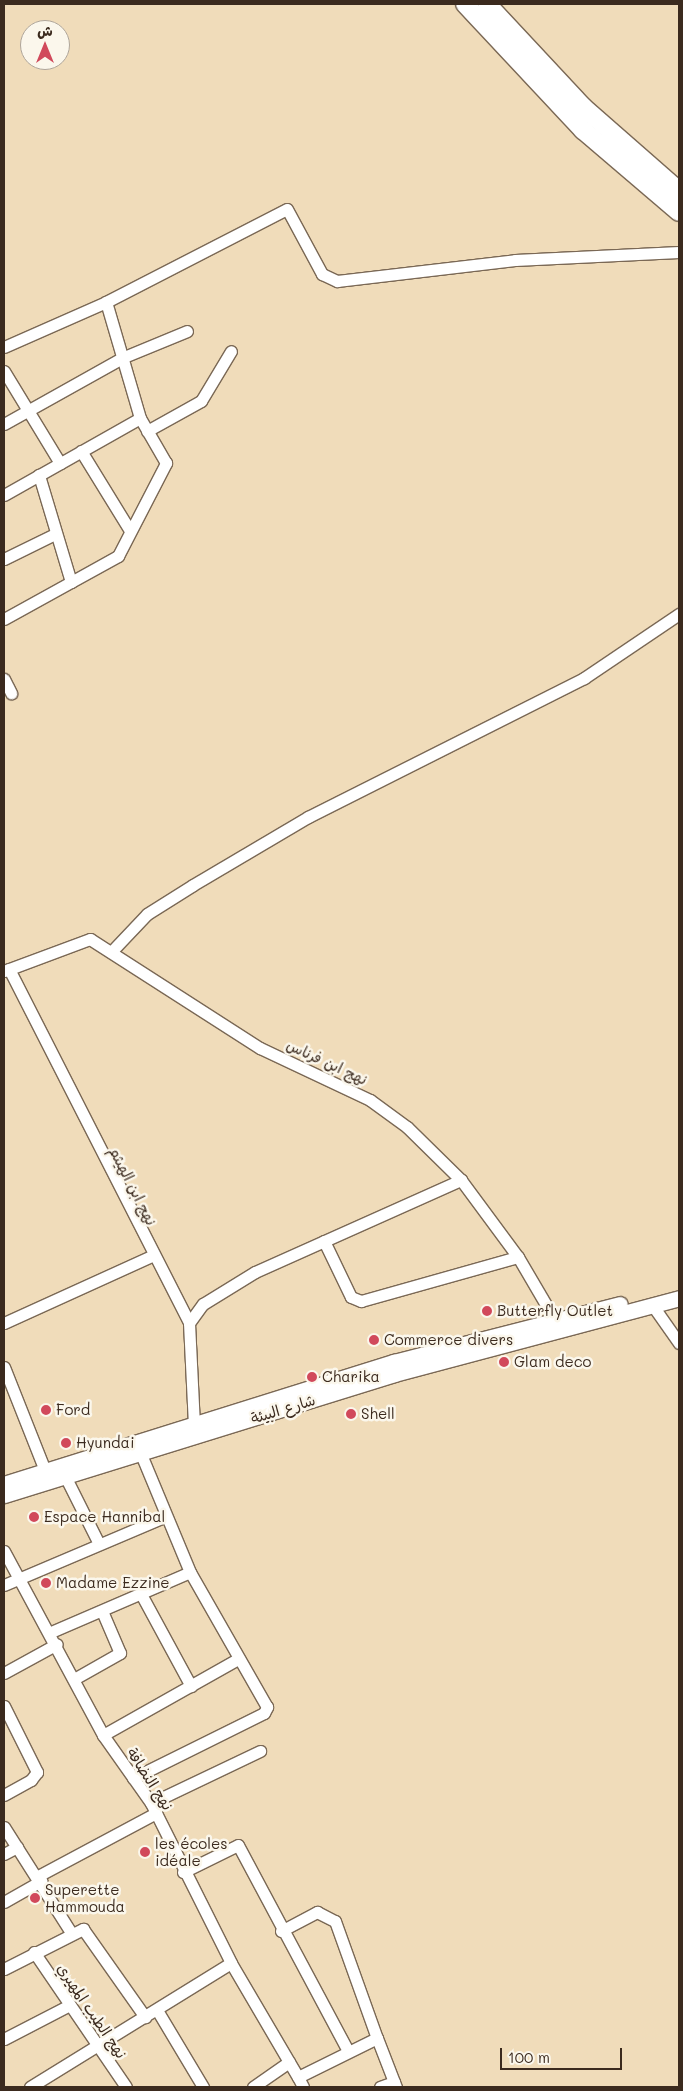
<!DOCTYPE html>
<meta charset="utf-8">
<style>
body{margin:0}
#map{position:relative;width:683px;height:2091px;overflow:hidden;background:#f0dcba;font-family:Mali,"Playpen Sans Arabic",sans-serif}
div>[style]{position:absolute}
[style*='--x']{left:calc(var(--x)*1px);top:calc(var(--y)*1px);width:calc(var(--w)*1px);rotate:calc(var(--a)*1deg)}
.roads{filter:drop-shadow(1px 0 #7a6855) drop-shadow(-1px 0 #7a6855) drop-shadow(0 1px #7a6855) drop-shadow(0 -1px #7a6855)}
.minor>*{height:11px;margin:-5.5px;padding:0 5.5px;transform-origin:5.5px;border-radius:5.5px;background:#fff}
.major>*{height:15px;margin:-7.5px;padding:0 7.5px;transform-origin:7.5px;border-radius:7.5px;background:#fff}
.highway>*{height:18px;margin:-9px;padding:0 9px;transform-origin:9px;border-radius:9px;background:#fff}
.dots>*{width:14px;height:14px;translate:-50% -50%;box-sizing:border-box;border:2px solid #fbf7ec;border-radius:50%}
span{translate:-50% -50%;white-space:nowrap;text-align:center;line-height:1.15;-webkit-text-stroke:5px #fbf7ec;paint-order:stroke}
.street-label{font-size:15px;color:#3b2a1e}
.poi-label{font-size:15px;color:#3b2a1e}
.left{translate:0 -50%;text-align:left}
.frame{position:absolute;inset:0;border:5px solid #3b2a1e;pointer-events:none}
.north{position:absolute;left:20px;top:20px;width:50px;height:50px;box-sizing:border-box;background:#fbf7ec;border:1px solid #aea59a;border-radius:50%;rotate:0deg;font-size:14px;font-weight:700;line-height:20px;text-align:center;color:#3b2a1e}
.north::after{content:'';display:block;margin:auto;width:18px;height:22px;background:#d1495b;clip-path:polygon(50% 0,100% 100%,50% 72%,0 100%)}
.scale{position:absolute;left:500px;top:2048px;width:122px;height:22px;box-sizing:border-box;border:2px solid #3b2a1e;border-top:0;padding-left:6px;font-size:15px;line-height:18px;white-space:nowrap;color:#3b2a1e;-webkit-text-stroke:4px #fbf7ec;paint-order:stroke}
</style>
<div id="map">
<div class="roads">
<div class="minor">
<div style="--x:4;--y:347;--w:111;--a:-23.8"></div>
<div style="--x:106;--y:302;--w:203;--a:-27.2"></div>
<div style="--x:287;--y:209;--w:74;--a:61.7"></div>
<div style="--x:322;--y:274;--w:17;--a:25"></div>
<div style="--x:337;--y:281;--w:179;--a:-6.7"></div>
<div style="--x:515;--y:260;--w:164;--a:-2.8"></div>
<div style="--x:4;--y:371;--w:108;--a:58.7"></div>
<div style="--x:4;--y:424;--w:137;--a:-29.2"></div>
<div style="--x:124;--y:357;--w:68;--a:-22.4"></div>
<div style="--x:147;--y:431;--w:62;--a:-29.1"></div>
<div style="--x:201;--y:401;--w:58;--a:-59"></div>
<div style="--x:81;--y:451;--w:92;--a:58.4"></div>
<div style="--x:4;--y:495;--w:156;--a:-29.5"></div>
<div style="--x:4;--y:559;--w:57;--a:-26.1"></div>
<div style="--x:71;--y:582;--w:54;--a:-29"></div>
<div style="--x:118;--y:556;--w:105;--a:-62.7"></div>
<div style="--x:166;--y:463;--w:52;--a:-120"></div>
<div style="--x:140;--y:418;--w:121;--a:-106.3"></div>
<div style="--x:4;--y:619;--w:77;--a:-28.9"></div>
<div style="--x:71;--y:582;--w:112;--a:-106.7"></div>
<div style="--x:4;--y:679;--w:16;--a:63"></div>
<div style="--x:111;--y:952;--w:52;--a:-46.5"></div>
<div style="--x:147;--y:914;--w:54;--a:-32.2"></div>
<div style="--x:193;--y:885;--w:134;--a:-30.6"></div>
<div style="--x:308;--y:817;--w:309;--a:-26.7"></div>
<div style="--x:584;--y:678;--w:115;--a:-34"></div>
<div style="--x:9;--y:969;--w:397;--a:63"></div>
<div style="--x:189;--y:1323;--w:102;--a:87.2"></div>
<div style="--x:4;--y:971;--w:92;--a:-20.4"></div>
<div style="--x:90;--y:939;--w:202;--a:32.7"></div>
<div style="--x:260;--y:1048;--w:122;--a:25.3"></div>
<div style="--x:370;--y:1100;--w:46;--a:36.1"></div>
<div style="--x:407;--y:1127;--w:76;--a:44.5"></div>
<div style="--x:461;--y:1180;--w:96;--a:53.5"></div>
<div style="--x:518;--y:1257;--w:81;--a:59.6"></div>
<div style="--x:324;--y:1241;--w:62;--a:64.3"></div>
<div style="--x:351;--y:1297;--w:11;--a:22"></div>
<div style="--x:361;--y:1301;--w:163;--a:-15.7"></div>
<div style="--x:653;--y:1306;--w:45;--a:54.9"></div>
<div style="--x:4;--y:1323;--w:162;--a:-24.4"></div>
<div style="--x:189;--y:1323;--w:24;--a:-54"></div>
<div style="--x:203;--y:1304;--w:61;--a:-31.6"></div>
<div style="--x:255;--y:1272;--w:226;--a:-24.1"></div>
<div style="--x:4;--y:1367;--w:119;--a:68.4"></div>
<div style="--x:66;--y:1478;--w:72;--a:63.4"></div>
<div style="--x:4;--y:1551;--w:209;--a:61.7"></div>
<div style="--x:103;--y:1735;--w:83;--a:54.8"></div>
<div style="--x:151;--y:1803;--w:179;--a:63.4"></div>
<div style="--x:231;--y:1963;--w:132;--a:59.6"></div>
<div style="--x:4;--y:1585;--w:174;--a:-23"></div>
<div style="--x:141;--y:1594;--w:105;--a:61.5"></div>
<div style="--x:51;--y:1632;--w:151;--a:-23.3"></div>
<div style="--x:4;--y:1673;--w:60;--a:-28.7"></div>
<div style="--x:74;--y:1679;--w:53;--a:-29.5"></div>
<div style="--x:120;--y:1653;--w:46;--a:-113.2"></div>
<div style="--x:4;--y:1706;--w:74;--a:63.4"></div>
<div style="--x:37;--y:1772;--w:10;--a:127"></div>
<div style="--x:31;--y:1780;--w:31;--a:151"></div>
<div style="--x:103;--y:1735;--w:155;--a:-29.4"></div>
<div style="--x:133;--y:1778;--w:146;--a:-26.4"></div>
<div style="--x:264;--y:1713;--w:7;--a:-63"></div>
<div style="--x:267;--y:1707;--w:155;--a:-119.7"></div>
<div style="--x:190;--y:1572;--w:128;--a:-112.6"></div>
<div style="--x:151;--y:1803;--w:121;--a:-25.5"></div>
<div style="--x:4;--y:1827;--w:123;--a:57.6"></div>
<div style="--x:4;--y:1854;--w:15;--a:-28"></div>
<div style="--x:183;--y:1872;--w:61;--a:-26.1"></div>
<div style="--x:238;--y:1845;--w:234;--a:61.9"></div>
<div style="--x:38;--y:1876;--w:134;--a:-28.1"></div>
<div style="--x:4;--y:1902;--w:43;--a:-29.6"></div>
<div style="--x:281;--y:1931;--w:41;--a:-27.8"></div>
<div style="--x:317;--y:1912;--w:20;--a:27"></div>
<div style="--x:335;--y:1921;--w:124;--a:70.3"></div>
<div style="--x:377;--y:2038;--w:88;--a:153.7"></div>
<div style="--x:298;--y:2077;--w:11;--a:63"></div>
<div style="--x:34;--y:1952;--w:163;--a:55.7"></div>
<div style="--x:4;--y:1969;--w:89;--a:-26.9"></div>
<div style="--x:83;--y:1929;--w:108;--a:54.8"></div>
<div style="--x:157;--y:2010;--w:90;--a:59.1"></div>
<div style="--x:377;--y:2038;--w:53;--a:68.8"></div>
<div style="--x:4;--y:2039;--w:72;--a:-27.3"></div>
<div style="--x:30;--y:2087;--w:236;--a:-31.7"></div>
<div style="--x:253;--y:2087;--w:44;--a:-34.8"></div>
<div style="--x:380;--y:2087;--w:15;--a:-20"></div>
</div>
<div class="major">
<div style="--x:4;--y:1484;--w:409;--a:-17.4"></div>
<div style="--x:394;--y:1362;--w:233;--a:-14.4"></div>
<div style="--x:4;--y:1495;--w:408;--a:-17.2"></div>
<div style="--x:394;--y:1374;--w:295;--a:-14.9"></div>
</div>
<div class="highway">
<div style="--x:465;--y:4;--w:173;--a:46.9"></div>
<div style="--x:583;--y:130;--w:126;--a:40.5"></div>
<div style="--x:487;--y:4;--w:141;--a:47"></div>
<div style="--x:583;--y:107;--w:128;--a:41.2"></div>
</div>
</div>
<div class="dots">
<div style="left:487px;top:1311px;background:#d1495b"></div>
<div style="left:374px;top:1340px;background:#d1495b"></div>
<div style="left:504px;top:1362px;background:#d1495b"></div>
<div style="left:312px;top:1377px;background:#d1495b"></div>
<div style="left:46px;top:1410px;background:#d1495b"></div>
<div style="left:351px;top:1414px;background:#d1495b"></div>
<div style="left:66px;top:1443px;background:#d1495b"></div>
<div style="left:34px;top:1517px;background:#d1495b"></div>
<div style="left:46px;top:1583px;background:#d1495b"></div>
<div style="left:145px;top:1852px;background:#d1495b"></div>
<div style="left:35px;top:1898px;background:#d1495b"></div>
</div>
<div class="street-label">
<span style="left:327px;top:1062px;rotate:25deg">نهج ابن فرناس</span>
<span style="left:133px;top:1186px;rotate:63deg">نهج ابن الهيثم</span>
<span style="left:283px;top:1409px;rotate:-17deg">شارع البيئة</span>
<span style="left:150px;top:1779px;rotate:57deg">نهج النضافة</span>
<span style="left:92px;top:2011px;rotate:56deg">نهج الطيب المهيري</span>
</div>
<div class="poi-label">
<span class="left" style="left:497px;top:1311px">Butterfly Outlet</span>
<span class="left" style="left:384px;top:1340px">Commerce divers</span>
<span class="left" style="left:514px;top:1362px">Glam deco</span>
<span class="left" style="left:322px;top:1377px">Charika</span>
<span class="left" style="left:56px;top:1410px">Ford</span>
<span class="left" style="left:361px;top:1414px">Shell</span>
<span class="left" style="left:76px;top:1443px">Hyundai</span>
<span class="left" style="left:44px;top:1517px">Espace Hannibal</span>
<span class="left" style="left:56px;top:1583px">Madame Ezzine</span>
<span class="left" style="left:155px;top:1852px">les écoles<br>idéale</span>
<span class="left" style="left:45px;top:1898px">Superette<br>Hammouda</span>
</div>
<div class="frame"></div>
<div class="north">ش</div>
<div class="scale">100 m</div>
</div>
